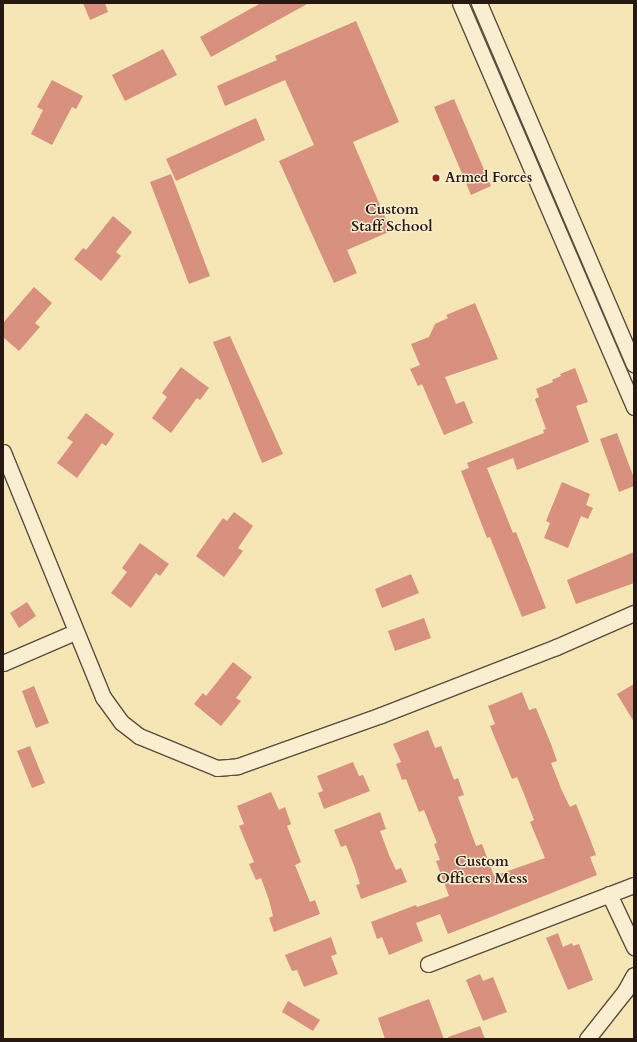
<!DOCTYPE html>
<style>
body{margin:0}
#map{position:relative;width:637px;height:1042px;overflow:hidden;background:#f6e6b6;font-family:Cardo,serif}
div>[style]{position:absolute}
[style*='--x']{left:calc(var(--x)*1px);top:calc(var(--y)*1px);width:calc(var(--w)*1px);rotate:calc(var(--a)*1deg)}
.building>*{inset:0;background:#d8907f}
.roads{filter:drop-shadow(1px 0 #5b4c3b) drop-shadow(-1px 0 #5b4c3b) drop-shadow(0 1px #5b4c3b) drop-shadow(0 -1px #5b4c3b)}
.street>*{height:15px;margin:-7.5px;padding:0 7.5px;transform-origin:7.5px;border-radius:7.5px;background:#f9efd0}
.dots>*{width:11px;height:11px;translate:-50% -50%;box-sizing:border-box;border:2px solid #f9efd0;border-radius:50%}
span{translate:-50% -50%;white-space:nowrap;text-align:center;line-height:1.15;-webkit-text-stroke:3px #f9efd0;paint-order:stroke}
.poi-label{font-size:14px;color:#271812;font-weight:700}
.left{translate:0 -50%;text-align:left}
.neighbourhood-label{font-size:15px;color:#271812;font-weight:700}
.frame{position:absolute;inset:0;border:4px solid #271812;pointer-events:none}
</style>
<div id="map">
<div class="building">
<div style="clip-path:polygon(83px 3px,105px 3px,108px 12px,90px 20px)"></div>
<div style="clip-path:polygon(261px 3px,309px 3px,211px 57px,200px 37px)"></div>
<div style="clip-path:polygon(356px 21px,399px 122px,353px 142px,391px 231px,347px 250px,357px 273px,334px 283px,279px 161px,314px 145px,285px 80px,225px 106px,217px 86px,277px 60px,275px 56px)"></div>
<div style="clip-path:polygon(163px 49px,177px 75px,125px 101px,112px 75px)"></div>
<div style="clip-path:polygon(52px 80px,83px 96px,76px 109px,72px 107px,52px 145px,31px 134px,43px 110px,37px 107px)"></div>
<div style="clip-path:polygon(454px 99px,491px 186px,471px 195px,434px 107px)"></div>
<div style="clip-path:polygon(256px 118px,265px 140px,176px 181px,166px 159px)"></div>
<div style="clip-path:polygon(171px 174px,210px 276px,189px 284px,150px 182px)"></div>
<div style="clip-path:polygon(113px 216px,132px 232px,116px 252px,121px 256px,101px 281px,74px 259px,83px 248px,86px 250px)"></div>
<div style="clip-path:polygon(34px 287px,52px 303px,35px 323px,40px 327px,19px 351px,3px 337px,3px 323px)"></div>
<div style="clip-path:polygon(475px 303px,498px 359px,445px 377px,456px 404px,464px 401px,473px 423px,444px 435px,422px 384px,418px 386px,410px 369px,420px 365px,411px 344px,429px 337px,435px 324px,448px 318px,446px 315px)"></div>
<div style="clip-path:polygon(230px 336px,283px 454px,262px 463px,213px 342px)"></div>
<div style="clip-path:polygon(181px 367px,209px 388px,200px 400px,197px 398px,171px 433px,152px 418px,167px 397px,162px 393px)"></div>
<div style="clip-path:polygon(575px 368px,588px 402px,576px 406px,589px 442px,517px 470px,513px 458px,487px 468px,513px 533px,516px 532px,546px 608px,522px 617px,490px 537px,487px 538px,461px 471px,469px 468px,467px 463px,544px 433px,543px 430px,546px 429px,535px 399px,539px 397px,536px 389px,553px 382px,552px 380px,561px 376px,560px 374px)"></div>
<div style="clip-path:polygon(86px 413px,114px 434px,106px 446px,102px 443px,77px 478px,57px 463px,73px 442px,67px 438px)"></div>
<div style="clip-path:polygon(617px 433px,634px 478px,634px 486px,619px 492px,600px 439px)"></div>
<div style="clip-path:polygon(562px 482px,590px 494px,586px 505px,593px 508px,588px 519px,581px 516px,568px 548px,544px 538px,550px 523px,546px 521px)"></div>
<div style="clip-path:polygon(234px 512px,253px 526px,238px 548px,243px 551px,224px 577px,196px 556px,223px 518px,227px 521px)"></div>
<div style="clip-path:polygon(140px 543px,169px 564px,160px 576px,156px 573px,131px 608px,111px 593px,127px 572px,122px 568px)"></div>
<div style="clip-path:polygon(634px 552px,634px 583px,576px 604px,567px 580px)"></div>
<div style="clip-path:polygon(411px 574px,419px 593px,382px 608px,375px 589px)"></div>
<div style="clip-path:polygon(27px 602px,36px 616px,19px 628px,10px 613px)"></div>
<div style="clip-path:polygon(424px 618px,431px 638px,395px 651px,388px 631px)"></div>
<div style="clip-path:polygon(233px 662px,252px 677px,236px 698px,241px 701px,221px 726px,194px 704px,203px 693px,206px 696px)"></div>
<div style="clip-path:polygon(634px 684px,634px 722px,617px 694px)"></div>
<div style="clip-path:polygon(34px 686px,49px 723px,36px 728px,22px 691px)"></div>
<div style="clip-path:polygon(522px 692px,529px 710px,536px 708px,551px 744px,557px 761px,551px 763px,562px 791px,570px 807px,576px 804px,590px 839px,596px 855px,590px 857px,597px 875px,448px 934px,440px 914px,416px 923px,423px 941px,389px 955px,382px 937px,377px 939px,371px 922px,416px 905px,417px 907px,449px 896px,436px 861px,440px 860px,434px 844px,437px 843px,424px 810px,419px 812px,406px 779px,402px 780px,396px 764px,401px 762px,393px 744px,428px 730px,435px 748px,441px 746px,454px 780px,458px 778px,464px 795px,458px 797px,476px 846px,482px 844px,494px 876px,545px 858px,530px 822px,534px 820px,524px 794px,517px 777px,512px 779px,490px 726px,495px 724px,488px 706px)"></div>
<div style="clip-path:polygon(30px 746px,45px 783px,32px 788px,17px 751px)"></div>
<div style="clip-path:polygon(353px 762px,359px 776px,363px 775px,370px 791px,324px 809px,318px 793px,323px 791px,317px 776px)"></div>
<div style="clip-path:polygon(271px 792px,279px 810px,285px 807px,291px 824px,287px 826px,301px 862px,295px 865px,310px 902px,315px 900px,320px 914px,274px 932px,269px 918px,273px 916px,269px 900px,261px 878px,256px 880px,249px 864px,254px 862px,239px 826px,244px 824px,237px 806px)"></div>
<div style="clip-path:polygon(380px 812px,386px 829px,380px 831px,389px 855px,396px 870px,401px 868px,407px 882px,361px 899px,356px 885px,360px 884px,355px 868px,346px 845px,341px 847px,334px 830px)"></div>
<div style="clip-path:polygon(558px 933px,563px 947px,572px 943px,573px 946px,579px 944px,593px 980px,568px 990px,546px 938px)"></div>
<div style="clip-path:polygon(331px 937px,337px 954px,331px 956px,338px 974px,304px 987px,297px 970px,292px 971px,285px 955px)"></div>
<div style="clip-path:polygon(480px 974px,483px 981px,493px 977px,507px 1012px,483px 1021px,466px 980px)"></div>
<div style="clip-path:polygon(429px 999px,444px 1039px,385px 1039px,378px 1018px)"></div>
<div style="clip-path:polygon(288px 1001px,320px 1020px,313px 1031px,282px 1012px)"></div>
<div style="clip-path:polygon(480px 1026px,485px 1039px,449px 1039px,448px 1037px)"></div>
</div>
<div class="roads">
<div class="street">
<div style="--x:460;--y:3;--w:440;--a:66.7"></div>
<div style="--x:479;--y:3;--w:393;--a:66.8"></div>
<div style="--x:3;--y:452;--w:265;--a:67.8"></div>
<div style="--x:103;--y:697;--w:31;--a:54"></div>
<div style="--x:121;--y:722;--w:23;--a:38"></div>
<div style="--x:139;--y:736;--w:84;--a:22.3"></div>
<div style="--x:217;--y:768;--w:21;--a:-5"></div>
<div style="--x:238;--y:766;--w:152;--a:-19.6"></div>
<div style="--x:381;--y:715;--w:188;--a:-21.2"></div>
<div style="--x:556;--y:647;--w:85;--a:-23.6"></div>
<div style="--x:3;--y:663;--w:78;--a:-23.3"></div>
<div style="--x:609;--y:894;--w:59;--a:64.7"></div>
<div style="--x:428;--y:964;--w:221;--a:-21"></div>
<div style="--x:587;--y:1039;--w:61;--a:-51.6"></div>
<div style="--x:625;--y:991;--w:18;--a:-61"></div>
</div>
</div>
<div class="dots">
<div style="left:436px;top:178px;background:#8f2418"></div>
</div>
<div class="poi-label">
<span class="left" style="left:445px;top:178px">Armed Forces</span>
</div>
<div class="neighbourhood-label">
<span style="left:392px;top:218px">Custom<br>Staff School</span>
<span style="left:482px;top:870px">Custom<br>Officers Mess</span>
</div>
<div class="frame"></div>
</div>
